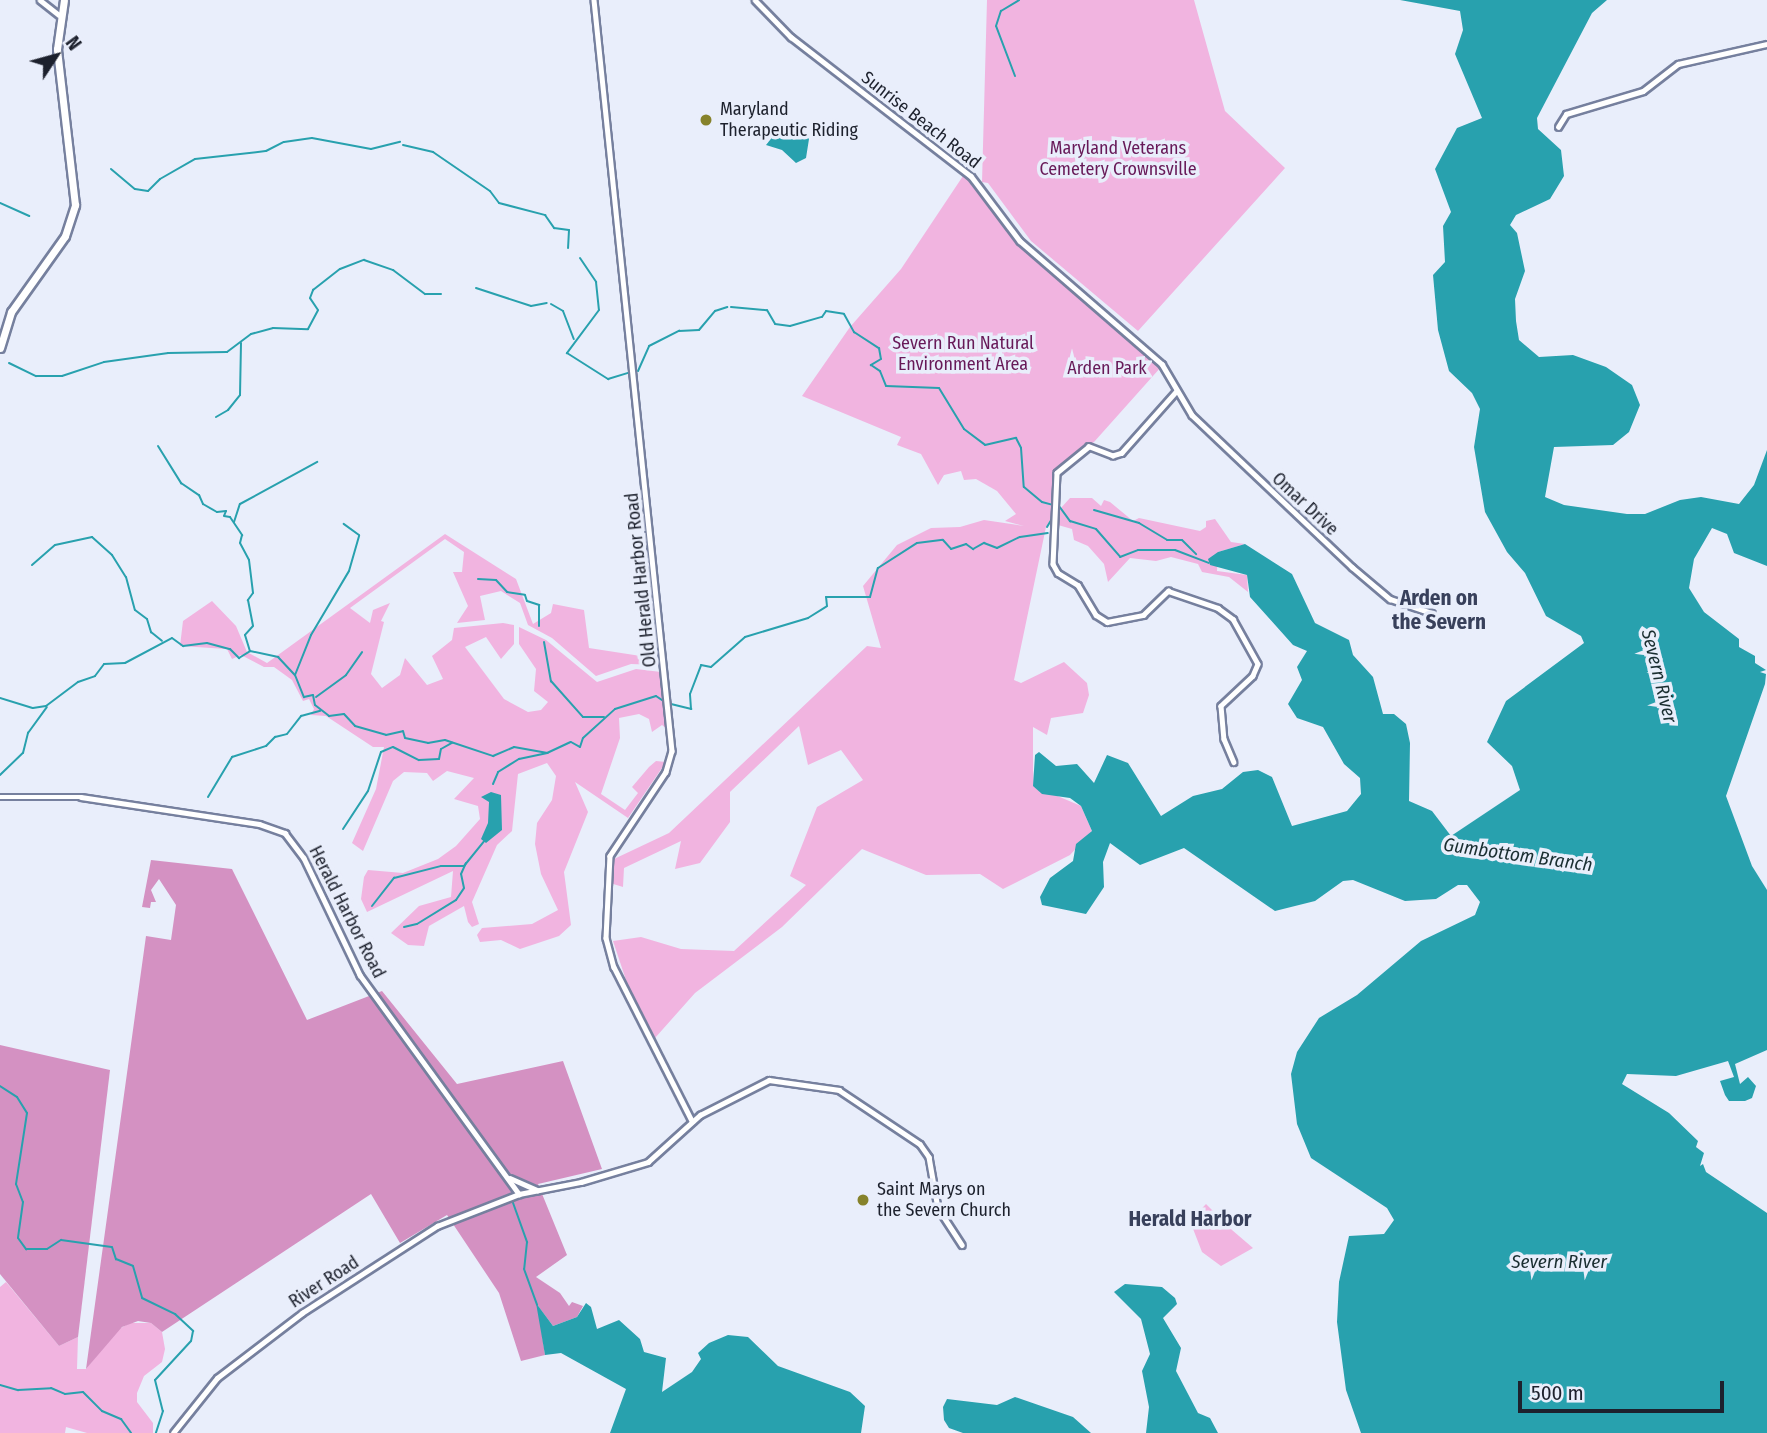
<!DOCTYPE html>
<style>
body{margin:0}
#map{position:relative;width:1767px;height:1433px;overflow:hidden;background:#e9eefb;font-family:"Fira Sans Condensed",sans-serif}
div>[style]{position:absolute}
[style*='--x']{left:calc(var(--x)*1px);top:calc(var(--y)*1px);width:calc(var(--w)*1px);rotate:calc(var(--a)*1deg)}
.green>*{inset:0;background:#f1b4e0}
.forest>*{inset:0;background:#d491c2}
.water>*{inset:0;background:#28a1ae}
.stream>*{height:2px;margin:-1px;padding:0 1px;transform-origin:1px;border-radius:1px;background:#28a1ae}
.roads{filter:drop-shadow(2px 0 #76809e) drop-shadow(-2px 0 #76809e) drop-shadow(0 2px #76809e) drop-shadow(0 -2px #76809e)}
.minor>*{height:4.5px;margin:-2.25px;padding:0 2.25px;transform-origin:2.25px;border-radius:2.25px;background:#fff}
.major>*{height:7px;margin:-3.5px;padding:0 3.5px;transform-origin:3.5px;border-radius:3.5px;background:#fff}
.dots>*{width:19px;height:19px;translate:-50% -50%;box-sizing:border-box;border:4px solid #e9eefb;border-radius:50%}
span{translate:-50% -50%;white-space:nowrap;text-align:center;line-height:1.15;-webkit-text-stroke:7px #e9eefb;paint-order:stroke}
.poi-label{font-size:18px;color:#1d212d}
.left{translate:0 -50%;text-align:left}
.street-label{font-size:18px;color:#1d212d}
.park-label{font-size:18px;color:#671958}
.water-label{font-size:19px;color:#1a2e31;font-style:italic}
.quarter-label{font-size:21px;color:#38405b;font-weight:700}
.north{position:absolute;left:21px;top:21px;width:70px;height:70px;-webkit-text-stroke:5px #e9eefb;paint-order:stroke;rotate:54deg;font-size:19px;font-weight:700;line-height:28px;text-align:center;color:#1d212d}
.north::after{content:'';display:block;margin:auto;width:24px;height:32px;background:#1d212d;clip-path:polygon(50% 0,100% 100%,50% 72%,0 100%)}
.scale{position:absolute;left:1518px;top:1381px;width:206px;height:32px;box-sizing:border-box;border:4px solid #1d212d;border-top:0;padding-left:9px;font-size:21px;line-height:24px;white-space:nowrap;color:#1d212d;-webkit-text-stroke:5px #e9eefb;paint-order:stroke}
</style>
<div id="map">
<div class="green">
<div style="clip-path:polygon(987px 0,1194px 0,1225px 111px,1285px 168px,1138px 331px,1031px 241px,988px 183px,982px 182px)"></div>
<div style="clip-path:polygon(965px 173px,1008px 227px,1161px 367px,1094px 442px,1069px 458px,1053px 476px,1052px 522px,1046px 527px,1014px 680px,1021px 683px,1064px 662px,1087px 683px,1089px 695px,1083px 713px,1051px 718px,1047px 735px,1033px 727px,1033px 770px,1034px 786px,1081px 806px,1092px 831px,1070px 855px,1003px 889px,980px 874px,926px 875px,862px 849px,782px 927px,695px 993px,655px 1038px,627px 983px,613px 941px,641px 937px,681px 949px,734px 951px,806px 885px,790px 876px,817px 807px,863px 780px,841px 750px,808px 765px,799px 726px,730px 792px,730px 822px,700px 863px,675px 869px,681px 841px,624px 868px,623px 887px,610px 883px,614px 859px,669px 833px,867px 646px,881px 648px,863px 586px,897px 545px,931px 528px,960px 527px,984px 520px,1024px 526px,1005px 521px,1016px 514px,997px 491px,976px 479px,964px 480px,961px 471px,944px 475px,938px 485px,921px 454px,897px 445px,901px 437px,802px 396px,850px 327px,901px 269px)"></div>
<div style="clip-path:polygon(1070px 498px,1092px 498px,1101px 506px,1104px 500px,1110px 502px,1133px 521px,1139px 518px,1200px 531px,1206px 527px,1206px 521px,1215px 519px,1231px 542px,1245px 544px,1218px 552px,1217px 571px,1247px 575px,1248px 592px,1229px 577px,1202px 572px,1198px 564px,1171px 557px,1156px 561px,1130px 558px,1108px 582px,1104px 564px,1088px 546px,1074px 540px,1072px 529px,1058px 525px,1060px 509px)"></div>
<div style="clip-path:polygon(445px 534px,516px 579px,533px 624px,551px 613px,553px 604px,584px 610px,589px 648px,660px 659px,658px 665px,631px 664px,596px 676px,552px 638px,528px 625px,520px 603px,501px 591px,480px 596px,485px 620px,457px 623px,468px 606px,453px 572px,462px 572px,464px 552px,445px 539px,350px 608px,370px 623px,373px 610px,390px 603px,381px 621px,384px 622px,371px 674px,382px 688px,400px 675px,405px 658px,427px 685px,443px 679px,432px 656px,452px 640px,454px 628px,503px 623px,514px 625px,514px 644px,501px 659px,486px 637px,465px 647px,504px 699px,528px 712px,541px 710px,548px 702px,534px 691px,536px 669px,519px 644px,519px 627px,546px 640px,597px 682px,636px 669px,661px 672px,667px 729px,662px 725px,652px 732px,649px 719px,639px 714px,619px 718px,620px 738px,601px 794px,625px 810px,638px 793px,632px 787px,649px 767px,656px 761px,666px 762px,628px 818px,575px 782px,588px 812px,564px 872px,571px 925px,559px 936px,520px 949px,501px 940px,480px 942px,477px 935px,482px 928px,532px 924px,558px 910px,541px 874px,535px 844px,537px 823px,552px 800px,556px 776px,547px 763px,518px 774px,512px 831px,497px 845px,472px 902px,479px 924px,472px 927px,468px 922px,464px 906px,429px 926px,424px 946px,408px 945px,391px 933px,419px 906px,451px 897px,453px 871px,367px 912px,361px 899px,364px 877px,368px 870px,403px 873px,438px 859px,456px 846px,480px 819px,478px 806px,454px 799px,474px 778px,447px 771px,433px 781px,427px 773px,404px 772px,393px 781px,363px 851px,352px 843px,376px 789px,384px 747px,373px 747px,326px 716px,311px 715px,314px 709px,309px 699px,303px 701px,292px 680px,274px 667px,264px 667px,241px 655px,232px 659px,227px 649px,180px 646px,183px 621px,212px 601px,236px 626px,247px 652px,267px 663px)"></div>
<div style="clip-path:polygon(1206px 1204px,1232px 1230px,1253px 1248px,1221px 1266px,1202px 1252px,1190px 1221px)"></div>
<div style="clip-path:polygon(6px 1282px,59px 1346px,78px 1337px,77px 1369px,86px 1369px,117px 1330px,130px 1323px,151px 1323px,162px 1332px,165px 1349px,162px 1362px,144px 1376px,137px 1393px,137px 1402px,153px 1423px,153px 1433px,87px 1433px,66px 1427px,65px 1433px,0 1433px,0 1287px)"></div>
</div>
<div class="forest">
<div style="clip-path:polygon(151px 860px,232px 869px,307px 1020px,382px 991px,457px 1084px,563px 1061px,602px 1169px,538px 1184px,567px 1255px,536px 1277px,560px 1293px,569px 1306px,572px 1302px,583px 1306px,577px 1317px,553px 1326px,538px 1306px,545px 1355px,521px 1361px,499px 1293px,447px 1215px,400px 1243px,371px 1194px,162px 1332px,151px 1323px,138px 1321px,122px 1327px,86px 1369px,146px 936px,171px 940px,176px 905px,159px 879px,151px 890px,156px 902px,151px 902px,150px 908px,142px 907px)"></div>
<div style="clip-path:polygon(0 1045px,110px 1070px,78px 1337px,59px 1346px,0 1274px)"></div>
</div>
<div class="water">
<div style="clip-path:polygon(1400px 0,1607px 0,1592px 13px,1537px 118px,1538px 129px,1561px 150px,1564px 176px,1550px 199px,1516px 215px,1510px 225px,1517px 233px,1525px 271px,1515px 299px,1516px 321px,1519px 340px,1539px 357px,1573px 355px,1606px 367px,1632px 385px,1640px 405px,1629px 432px,1613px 445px,1554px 447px,1545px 497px,1564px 505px,1627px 514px,1645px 514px,1680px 500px,1701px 497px,1739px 504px,1754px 485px,1767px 450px,1767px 566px,1734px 553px,1727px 534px,1712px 528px,1694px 559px,1689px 588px,1704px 612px,1739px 639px,1739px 647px,1755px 656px,1755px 663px,1766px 670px,1760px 672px,1766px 674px,1765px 684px,1726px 796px,1752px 866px,1767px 890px,1767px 1050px,1735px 1064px,1740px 1084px,1748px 1077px,1756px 1086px,1752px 1098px,1745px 1101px,1729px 1101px,1725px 1095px,1720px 1081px,1734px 1077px,1728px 1061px,1676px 1076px,1627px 1074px,1622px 1084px,1669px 1113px,1698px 1141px,1696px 1147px,1704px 1153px,1700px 1166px,1703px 1164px,1706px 1172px,1767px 1213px,1767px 1433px,1361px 1433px,1346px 1390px,1337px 1322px,1339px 1282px,1349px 1236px,1384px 1234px,1394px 1220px,1387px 1208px,1311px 1158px,1297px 1124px,1291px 1074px,1297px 1052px,1319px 1018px,1357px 995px,1421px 941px,1475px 915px,1480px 902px,1467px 885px,1458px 885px,1436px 899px,1405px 901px,1353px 880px,1343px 881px,1315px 901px,1275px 911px,1184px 848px,1140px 865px,1110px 843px,1103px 862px,1104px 887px,1086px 914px,1042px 905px,1040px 897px,1050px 878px,1073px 861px,1076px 844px,1092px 831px,1081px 806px,1070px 798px,1042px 794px,1033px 786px,1035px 755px,1039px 752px,1056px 766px,1077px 764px,1094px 783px,1107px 755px,1128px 763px,1161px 816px,1193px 796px,1222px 789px,1243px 772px,1258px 770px,1272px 777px,1292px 826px,1347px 811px,1361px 794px,1360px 778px,1344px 764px,1323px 727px,1297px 718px,1288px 704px,1302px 680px,1297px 667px,1307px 651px,1293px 645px,1250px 597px,1247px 575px,1210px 565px,1208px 559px,1218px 552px,1245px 544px,1292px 574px,1315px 623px,1349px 640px,1353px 655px,1373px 677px,1383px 714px,1394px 714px,1406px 724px,1410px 743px,1409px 801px,1432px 811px,1451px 836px,1520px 790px,1512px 766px,1487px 742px,1506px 701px,1584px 643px,1581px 636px,1546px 616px,1525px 573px,1507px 552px,1485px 512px,1474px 447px,1480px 409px,1472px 393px,1449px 371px,1438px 330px,1433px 275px,1445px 262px,1443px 226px,1451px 212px,1435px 169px,1457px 128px,1482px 118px,1455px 54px,1463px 30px,1460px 11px)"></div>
<div style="clip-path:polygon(782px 125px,797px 125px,809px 139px,806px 158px,796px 163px,782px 150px,766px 145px)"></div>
<div style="clip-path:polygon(491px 792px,501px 795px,502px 830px,486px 843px,481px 839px,488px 823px,489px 802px,481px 797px)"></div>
<div style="clip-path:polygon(1125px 1284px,1162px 1287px,1175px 1298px,1177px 1304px,1163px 1318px,1181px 1348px,1176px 1371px,1198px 1413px,1210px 1418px,1218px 1433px,1146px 1433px,1149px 1407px,1142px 1371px,1150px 1354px,1141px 1319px,1114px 1292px)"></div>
<div style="clip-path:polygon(536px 1303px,553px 1326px,577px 1317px,586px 1303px,591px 1307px,597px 1329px,619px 1320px,640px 1339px,644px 1352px,666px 1358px,662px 1392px,692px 1372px,701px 1359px,698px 1353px,709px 1343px,728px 1335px,748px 1337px,778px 1366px,850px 1392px,865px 1406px,861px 1433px,610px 1433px,626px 1389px,561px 1353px,545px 1355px)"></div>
<div style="clip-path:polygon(1015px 1397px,1073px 1417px,1091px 1433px,963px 1433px,949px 1428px,944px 1420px,943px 1407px,947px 1399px,997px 1405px)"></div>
</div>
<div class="stream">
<div style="--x:1015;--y:76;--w:53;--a:-110.8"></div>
<div style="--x:996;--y:26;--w:16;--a:-72"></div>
<div style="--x:1001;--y:11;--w:21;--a:-31"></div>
<div style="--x:403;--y:145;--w:31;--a:13"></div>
<div style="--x:433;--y:152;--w:69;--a:34.4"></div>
<div style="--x:490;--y:191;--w:15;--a:53"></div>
<div style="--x:499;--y:203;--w:48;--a:14.6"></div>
<div style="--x:545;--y:215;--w:16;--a:55"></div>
<div style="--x:554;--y:228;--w:15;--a:8"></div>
<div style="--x:569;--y:230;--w:18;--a:93"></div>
<div style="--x:111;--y:169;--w:31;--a:40"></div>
<div style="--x:135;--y:189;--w:13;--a:9"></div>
<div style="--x:148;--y:191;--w:17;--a:-45"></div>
<div style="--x:160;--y:179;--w:40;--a:-29.7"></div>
<div style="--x:195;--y:159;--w:71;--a:-6.4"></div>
<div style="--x:266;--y:151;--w:20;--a:-27"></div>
<div style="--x:284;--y:142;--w:28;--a:-8"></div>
<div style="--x:312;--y:138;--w:60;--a:10.6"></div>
<div style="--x:371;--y:149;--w:30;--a:-14"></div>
<div style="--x:0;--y:203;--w:32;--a:24"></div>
<div style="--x:580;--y:258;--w:29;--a:56"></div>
<div style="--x:596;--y:282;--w:28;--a:84"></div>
<div style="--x:599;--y:310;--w:54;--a:126.7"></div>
<div style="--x:567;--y:353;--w:49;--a:32.4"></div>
<div style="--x:608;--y:379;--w:21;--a:-17"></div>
<div style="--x:476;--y:288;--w:58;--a:18.1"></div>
<div style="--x:531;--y:306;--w:16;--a:-11"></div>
<div style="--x:551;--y:304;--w:14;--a:30"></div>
<div style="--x:563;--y:311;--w:30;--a:69"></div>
<div style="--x:731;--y:307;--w:36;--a:5"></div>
<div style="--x:767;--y:310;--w:16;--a:60"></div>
<div style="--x:775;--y:324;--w:15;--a:8"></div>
<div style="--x:790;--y:326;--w:33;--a:-16"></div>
<div style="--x:822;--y:317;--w:7;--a:-56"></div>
<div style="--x:826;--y:311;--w:18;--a:9"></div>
<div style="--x:844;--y:314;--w:21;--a:61"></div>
<div style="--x:854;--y:332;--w:30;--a:33"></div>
<div style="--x:879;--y:348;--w:11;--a:80"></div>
<div style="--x:881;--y:359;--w:12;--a:149"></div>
<div style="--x:871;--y:365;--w:11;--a:34"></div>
<div style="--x:880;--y:371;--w:16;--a:68"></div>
<div style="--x:886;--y:386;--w:53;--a:2.2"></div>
<div style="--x:939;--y:388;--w:48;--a:58.6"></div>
<div style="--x:964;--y:429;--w:26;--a:37"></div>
<div style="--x:985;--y:445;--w:32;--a:-13"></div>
<div style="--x:1016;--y:438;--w:11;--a:63"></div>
<div style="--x:1021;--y:448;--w:39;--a:86"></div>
<div style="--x:1024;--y:487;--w:23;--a:40"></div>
<div style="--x:1042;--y:502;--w:11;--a:15"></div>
<div style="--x:9;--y:363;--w:30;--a:26"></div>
<div style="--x:36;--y:376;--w:26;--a:0"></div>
<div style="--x:62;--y:376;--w:44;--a:-18.4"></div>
<div style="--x:104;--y:362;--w:65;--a:-8"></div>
<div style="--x:168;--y:353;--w:59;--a:-1"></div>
<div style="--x:227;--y:352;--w:30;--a:-37"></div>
<div style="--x:251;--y:334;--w:23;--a:-15"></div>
<div style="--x:273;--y:328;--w:35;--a:2"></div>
<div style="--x:308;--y:329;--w:21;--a:-62"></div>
<div style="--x:318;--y:310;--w:14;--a:-124"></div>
<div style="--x:310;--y:298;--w:9;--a:-69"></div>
<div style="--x:313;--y:290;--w:34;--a:-38"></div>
<div style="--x:340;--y:269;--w:26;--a:-21"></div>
<div style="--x:364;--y:260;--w:31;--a:19"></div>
<div style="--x:393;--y:270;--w:40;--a:37"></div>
<div style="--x:425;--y:294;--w:16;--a:0"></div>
<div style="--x:638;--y:371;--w:27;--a:-66"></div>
<div style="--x:649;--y:346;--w:34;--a:-27"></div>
<div style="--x:679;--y:331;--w:20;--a:-3"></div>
<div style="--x:699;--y:330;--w:25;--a:-50"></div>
<div style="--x:715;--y:311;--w:13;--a:-18"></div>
<div style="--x:216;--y:417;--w:14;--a:-30"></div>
<div style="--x:228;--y:410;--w:19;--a:-51"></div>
<div style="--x:240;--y:395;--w:52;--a:-88.9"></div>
<div style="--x:158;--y:446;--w:44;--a:58.1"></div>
<div style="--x:181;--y:483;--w:22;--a:34"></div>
<div style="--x:199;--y:495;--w:10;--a:66"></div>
<div style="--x:203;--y:504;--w:16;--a:30"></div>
<div style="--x:217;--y:512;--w:9;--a:-6"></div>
<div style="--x:226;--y:511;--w:5;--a:112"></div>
<div style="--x:224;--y:516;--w:6;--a:9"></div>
<div style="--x:230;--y:517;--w:22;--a:56"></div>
<div style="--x:242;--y:535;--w:8;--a:104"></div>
<div style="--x:240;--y:543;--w:19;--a:62"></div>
<div style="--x:249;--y:560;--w:33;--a:83"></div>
<div style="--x:253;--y:593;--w:9;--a:126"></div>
<div style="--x:248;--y:600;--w:26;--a:79"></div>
<div style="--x:253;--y:626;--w:12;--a:132"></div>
<div style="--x:245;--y:635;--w:17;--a:73"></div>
<div style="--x:1059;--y:506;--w:19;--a:54"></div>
<div style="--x:1070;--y:521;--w:27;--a:17"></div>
<div style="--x:1096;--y:529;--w:37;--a:49"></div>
<div style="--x:1120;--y:557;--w:19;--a:-21"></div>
<div style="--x:1138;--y:550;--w:37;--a:0"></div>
<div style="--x:1175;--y:550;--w:36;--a:21"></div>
<div style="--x:1094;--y:510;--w:47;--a:16.1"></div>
<div style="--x:1139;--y:523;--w:33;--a:31"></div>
<div style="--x:1167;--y:540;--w:15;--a:0"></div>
<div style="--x:1182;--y:540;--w:20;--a:45"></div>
<div style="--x:234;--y:522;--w:19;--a:-72"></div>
<div style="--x:240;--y:504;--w:88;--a:-28.6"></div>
<div style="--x:1047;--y:527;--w:12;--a:-59"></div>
<div style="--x:32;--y:565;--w:30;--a:-41"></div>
<div style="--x:55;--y:545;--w:38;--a:-12"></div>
<div style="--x:92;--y:537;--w:27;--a:42"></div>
<div style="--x:112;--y:555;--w:26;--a:58"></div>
<div style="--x:126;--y:577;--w:34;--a:75"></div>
<div style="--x:135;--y:610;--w:15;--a:37"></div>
<div style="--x:147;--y:619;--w:14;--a:73"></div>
<div style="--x:151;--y:632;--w:14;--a:39"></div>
<div style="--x:478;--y:579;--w:18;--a:3"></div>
<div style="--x:496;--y:580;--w:16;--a:47"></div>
<div style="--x:507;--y:592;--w:18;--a:9"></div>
<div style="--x:525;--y:595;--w:6;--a:72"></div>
<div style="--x:527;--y:601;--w:13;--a:18"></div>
<div style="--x:539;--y:605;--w:21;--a:90"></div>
<div style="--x:544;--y:642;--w:40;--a:80"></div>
<div style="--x:551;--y:681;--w:48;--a:48.4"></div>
<div style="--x:583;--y:717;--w:21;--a:0"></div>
<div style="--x:295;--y:675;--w:43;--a:-68.2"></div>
<div style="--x:311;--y:635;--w:74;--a:-59.3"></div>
<div style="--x:349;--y:571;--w:37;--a:-74"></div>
<div style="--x:359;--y:535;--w:19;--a:-144"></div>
<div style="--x:316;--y:697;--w:37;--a:-36"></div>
<div style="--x:346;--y:675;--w:28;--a:-55"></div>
<div style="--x:0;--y:698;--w:34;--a:17"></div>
<div style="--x:33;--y:708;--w:13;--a:-9"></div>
<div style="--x:46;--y:706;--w:40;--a:-37"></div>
<div style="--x:78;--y:682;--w:18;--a:-19"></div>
<div style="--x:95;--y:676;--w:15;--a:-53"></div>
<div style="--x:104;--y:664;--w:21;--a:-3"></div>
<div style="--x:125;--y:663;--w:53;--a:-28"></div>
<div style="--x:172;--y:638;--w:14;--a:36"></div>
<div style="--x:183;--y:646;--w:24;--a:-7"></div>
<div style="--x:207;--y:643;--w:24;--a:15"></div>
<div style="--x:230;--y:649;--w:13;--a:45"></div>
<div style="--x:239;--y:658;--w:13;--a:-32"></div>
<div style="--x:250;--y:651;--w:29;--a:12"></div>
<div style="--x:278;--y:657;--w:25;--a:47"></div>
<div style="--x:295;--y:675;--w:24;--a:68"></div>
<div style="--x:304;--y:697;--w:9;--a:-13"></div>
<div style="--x:313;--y:695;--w:10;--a:79"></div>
<div style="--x:315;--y:705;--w:18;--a:38"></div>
<div style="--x:329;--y:716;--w:15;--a:-8"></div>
<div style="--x:344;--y:714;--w:16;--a:47"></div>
<div style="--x:355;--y:726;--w:32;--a:16"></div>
<div style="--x:386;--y:735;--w:17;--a:-13"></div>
<div style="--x:403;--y:731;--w:7;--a:74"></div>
<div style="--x:405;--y:738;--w:24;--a:12"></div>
<div style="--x:428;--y:743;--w:17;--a:-10"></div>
<div style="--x:445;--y:740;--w:51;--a:18.4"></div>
<div style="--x:493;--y:756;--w:23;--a:-23"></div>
<div style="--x:514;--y:747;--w:34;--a:10"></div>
<div style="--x:547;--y:753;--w:26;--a:-25"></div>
<div style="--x:571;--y:742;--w:10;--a:29"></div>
<div style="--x:580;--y:747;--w:9;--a:-72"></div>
<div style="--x:583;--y:738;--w:43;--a:-42.2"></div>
<div style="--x:615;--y:709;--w:43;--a:-17.6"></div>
<div style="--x:656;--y:696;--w:11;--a:34"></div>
<div style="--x:671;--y:704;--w:21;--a:14"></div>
<div style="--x:691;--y:709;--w:15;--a:-94"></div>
<div style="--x:690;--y:694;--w:31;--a:-69"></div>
<div style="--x:701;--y:665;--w:10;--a:11"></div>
<div style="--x:711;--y:667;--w:45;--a:-41.4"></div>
<div style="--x:745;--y:637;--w:66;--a:-16.8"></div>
<div style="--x:808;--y:618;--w:22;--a:-32"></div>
<div style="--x:827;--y:606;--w:9;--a:-96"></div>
<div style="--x:826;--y:597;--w:44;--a:0"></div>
<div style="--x:870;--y:597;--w:30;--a:-75"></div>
<div style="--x:878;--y:568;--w:46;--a:-32.7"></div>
<div style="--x:917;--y:543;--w:26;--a:-7"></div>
<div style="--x:943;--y:540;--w:12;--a:48"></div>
<div style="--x:951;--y:549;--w:16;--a:-18"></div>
<div style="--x:966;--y:544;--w:9;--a:36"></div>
<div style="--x:973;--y:549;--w:13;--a:-29"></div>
<div style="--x:984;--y:543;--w:14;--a:21"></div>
<div style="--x:997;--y:548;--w:25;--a:-26"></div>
<div style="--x:1020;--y:537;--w:28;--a:-8"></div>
<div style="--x:0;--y:775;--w:32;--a:-44"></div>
<div style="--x:23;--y:753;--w:21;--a:-76"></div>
<div style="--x:28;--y:733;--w:32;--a:-54"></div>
<div style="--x:493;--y:784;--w:13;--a:-67"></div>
<div style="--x:498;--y:772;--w:25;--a:-32"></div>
<div style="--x:519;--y:759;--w:29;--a:-12"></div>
<div style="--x:208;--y:797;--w:47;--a:-59"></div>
<div style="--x:232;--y:757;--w:36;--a:-18"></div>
<div style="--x:266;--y:746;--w:13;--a:-45"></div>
<div style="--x:275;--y:737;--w:12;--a:-14"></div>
<div style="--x:287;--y:734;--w:23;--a:-52"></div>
<div style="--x:301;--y:716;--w:20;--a:-15"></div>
<div style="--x:343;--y:829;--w:45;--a:-56.7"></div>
<div style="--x:368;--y:791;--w:41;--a:-71.6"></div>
<div style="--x:381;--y:752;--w:13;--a:-23"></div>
<div style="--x:393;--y:747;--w:29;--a:27"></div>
<div style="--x:419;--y:760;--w:20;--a:-3"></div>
<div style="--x:439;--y:759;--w:10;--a:-79"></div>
<div style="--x:441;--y:749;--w:13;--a:-29"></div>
<div style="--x:372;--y:906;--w:36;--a:-52"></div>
<div style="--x:394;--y:878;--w:49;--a:-14.3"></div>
<div style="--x:441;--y:866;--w:23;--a:0"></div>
<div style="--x:464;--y:866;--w:33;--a:-51"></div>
<div style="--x:404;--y:927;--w:13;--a:-13"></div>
<div style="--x:417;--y:924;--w:46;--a:-31.6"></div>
<div style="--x:456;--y:900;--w:14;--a:-56"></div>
<div style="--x:464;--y:888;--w:14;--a:-102"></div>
<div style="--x:461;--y:874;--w:12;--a:-66"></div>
<div style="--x:0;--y:1086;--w:20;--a:33"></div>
<div style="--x:17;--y:1097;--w:19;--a:58"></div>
<div style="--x:27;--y:1113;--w:72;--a:98.8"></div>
<div style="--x:16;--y:1184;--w:19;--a:69"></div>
<div style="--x:23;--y:1202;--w:36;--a:98"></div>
<div style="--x:18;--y:1238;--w:14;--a:54"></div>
<div style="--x:26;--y:1249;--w:21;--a:0"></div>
<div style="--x:47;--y:1249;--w:17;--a:-33"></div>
<div style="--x:61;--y:1240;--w:51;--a:7.8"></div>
<div style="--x:112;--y:1247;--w:13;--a:72"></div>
<div style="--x:116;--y:1259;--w:18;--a:22"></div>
<div style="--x:133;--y:1266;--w:33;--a:74"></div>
<div style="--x:142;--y:1298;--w:37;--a:26"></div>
<div style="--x:175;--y:1314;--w:25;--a:43"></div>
<div style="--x:193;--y:1331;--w:10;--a:101"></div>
<div style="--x:191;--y:1341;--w:53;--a:132.7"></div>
<div style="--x:155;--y:1380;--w:32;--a:76"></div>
<div style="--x:163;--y:1411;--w:23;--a:108"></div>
<div style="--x:512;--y:1200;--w:45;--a:70.3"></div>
<div style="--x:527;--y:1242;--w:27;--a:96"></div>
<div style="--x:524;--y:1269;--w:38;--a:70"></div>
<div style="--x:0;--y:1385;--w:19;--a:16"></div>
<div style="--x:18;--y:1390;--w:33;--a:-3"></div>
<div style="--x:51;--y:1388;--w:15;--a:23"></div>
<div style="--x:65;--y:1394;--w:18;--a:-6"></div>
<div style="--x:83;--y:1392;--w:27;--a:45"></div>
<div style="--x:102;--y:1411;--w:21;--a:23"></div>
<div style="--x:121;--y:1419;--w:17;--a:54"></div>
</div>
<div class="roads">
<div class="minor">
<div style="--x:40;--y:0;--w:24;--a:38"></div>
<div style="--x:594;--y:0;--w:755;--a:84.07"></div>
<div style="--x:672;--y:751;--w:22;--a:106"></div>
<div style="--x:666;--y:772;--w:101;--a:123.7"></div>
<div style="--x:610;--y:856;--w:82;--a:92.8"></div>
<div style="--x:606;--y:938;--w:30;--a:75"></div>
<div style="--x:614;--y:967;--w:173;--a:63.1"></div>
<div style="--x:755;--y:0;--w:52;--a:45.8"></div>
<div style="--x:791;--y:37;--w:227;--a:37.7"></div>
<div style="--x:971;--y:176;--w:81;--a:53"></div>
<div style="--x:1020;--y:241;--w:188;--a:40.9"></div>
<div style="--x:1162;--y:364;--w:59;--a:59.5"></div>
<div style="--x:1192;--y:415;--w:221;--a:43.5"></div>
<div style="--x:1352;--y:567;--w:50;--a:40.1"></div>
<div style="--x:1390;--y:599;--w:44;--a:18.4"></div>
<div style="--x:1558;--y:127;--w:15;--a:-58"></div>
<div style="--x:1566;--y:114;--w:80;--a:-16.6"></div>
<div style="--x:1643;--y:91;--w:44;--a:-37.6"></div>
<div style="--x:1678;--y:64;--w:91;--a:-12.7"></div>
<div style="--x:1177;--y:391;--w:83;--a:131.6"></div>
<div style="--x:1122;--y:453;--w:9;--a:162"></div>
<div style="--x:1113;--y:456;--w:26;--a:-159"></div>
<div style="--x:1089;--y:447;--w:41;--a:140.9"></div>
<div style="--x:1057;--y:473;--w:91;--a:92.5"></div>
<div style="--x:1053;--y:564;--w:10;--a:61"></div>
<div style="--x:1058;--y:573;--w:23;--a:31"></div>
<div style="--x:1078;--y:585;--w:35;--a:59"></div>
<div style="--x:1096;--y:615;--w:13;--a:32"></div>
<div style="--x:1107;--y:622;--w:37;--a:-11"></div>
<div style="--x:1143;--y:615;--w:35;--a:-44"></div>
<div style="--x:1168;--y:591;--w:53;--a:18.8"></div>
<div style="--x:1218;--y:608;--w:19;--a:36"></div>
<div style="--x:1233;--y:619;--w:51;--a:60.9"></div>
<div style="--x:1258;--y:664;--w:13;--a:113"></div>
<div style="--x:1253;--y:676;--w:44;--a:136.8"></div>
<div style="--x:1221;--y:706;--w:33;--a:85"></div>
<div style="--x:1224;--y:739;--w:25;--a:67"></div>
<div style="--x:0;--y:797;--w:81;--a:0"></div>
<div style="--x:81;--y:797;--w:180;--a:8.6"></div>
<div style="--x:259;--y:824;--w:28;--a:19"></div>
<div style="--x:285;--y:833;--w:31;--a:53"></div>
<div style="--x:304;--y:858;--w:130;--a:64.4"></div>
<div style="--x:360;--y:975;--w:271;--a:54"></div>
<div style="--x:510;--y:1178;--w:30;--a:24"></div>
<div style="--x:173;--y:1433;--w:70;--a:-51.3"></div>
<div style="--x:217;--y:1378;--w:107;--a:-37.4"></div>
<div style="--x:302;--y:1313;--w:161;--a:-32.8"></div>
<div style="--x:437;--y:1226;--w:88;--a:-21.3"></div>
<div style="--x:519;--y:1194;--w:63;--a:-11"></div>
<div style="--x:581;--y:1182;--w:70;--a:-16.6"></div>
<div style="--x:648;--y:1162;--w:70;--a:-42.1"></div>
<div style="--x:700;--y:1115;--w:77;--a:-26.9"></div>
<div style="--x:769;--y:1080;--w:71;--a:8.1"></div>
<div style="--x:839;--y:1090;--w:97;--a:33.7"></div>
<div style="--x:920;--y:1144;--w:16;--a:55"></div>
<div style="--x:929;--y:1157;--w:52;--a:80"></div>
<div style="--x:938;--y:1208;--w:44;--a:57"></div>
</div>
<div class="major">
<div style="--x:0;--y:348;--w:38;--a:-73"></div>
<div style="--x:11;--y:312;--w:93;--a:-54.6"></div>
<div style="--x:65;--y:236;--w:33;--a:-72"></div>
<div style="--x:75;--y:205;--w:157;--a:-96.6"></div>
<div style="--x:57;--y:49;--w:49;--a:-81.9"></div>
</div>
</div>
<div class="dots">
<div style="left:706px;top:120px;background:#86822b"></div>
<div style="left:863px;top:1200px;background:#86822b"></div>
</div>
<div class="poi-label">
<span class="left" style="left:720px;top:120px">Maryland<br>Therapeutic Riding</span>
<span class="left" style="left:877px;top:1200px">Saint Marys on<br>the Severn Church</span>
</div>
<div class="street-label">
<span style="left:921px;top:120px;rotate:38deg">Sunrise Beach Road</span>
<span style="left:1305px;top:504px;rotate:43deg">Omar Drive</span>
<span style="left:641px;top:580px;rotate:-96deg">Old Herald Harbor Road</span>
<span style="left:347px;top:912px;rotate:63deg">Herald Harbor Road</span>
<span style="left:324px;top:1282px;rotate:-33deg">River Road</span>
</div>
<div class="park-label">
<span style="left:1118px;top:159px">Maryland Veterans<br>Cemetery Crownsville</span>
<span style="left:963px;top:354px">Severn Run Natural<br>Environment Area</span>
<span style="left:1107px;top:368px">Arden Park</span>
</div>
<div class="water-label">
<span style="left:1659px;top:676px;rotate:76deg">Severn River</span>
<span style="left:1518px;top:855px;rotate:8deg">Gumbottom Branch</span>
<span style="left:1559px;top:1262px">Severn River</span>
</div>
<div class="quarter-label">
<span style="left:1439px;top:610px">Arden on<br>the Severn</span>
<span style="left:1190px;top:1219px">Herald Harbor</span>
</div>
<div class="north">N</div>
<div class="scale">500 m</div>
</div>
